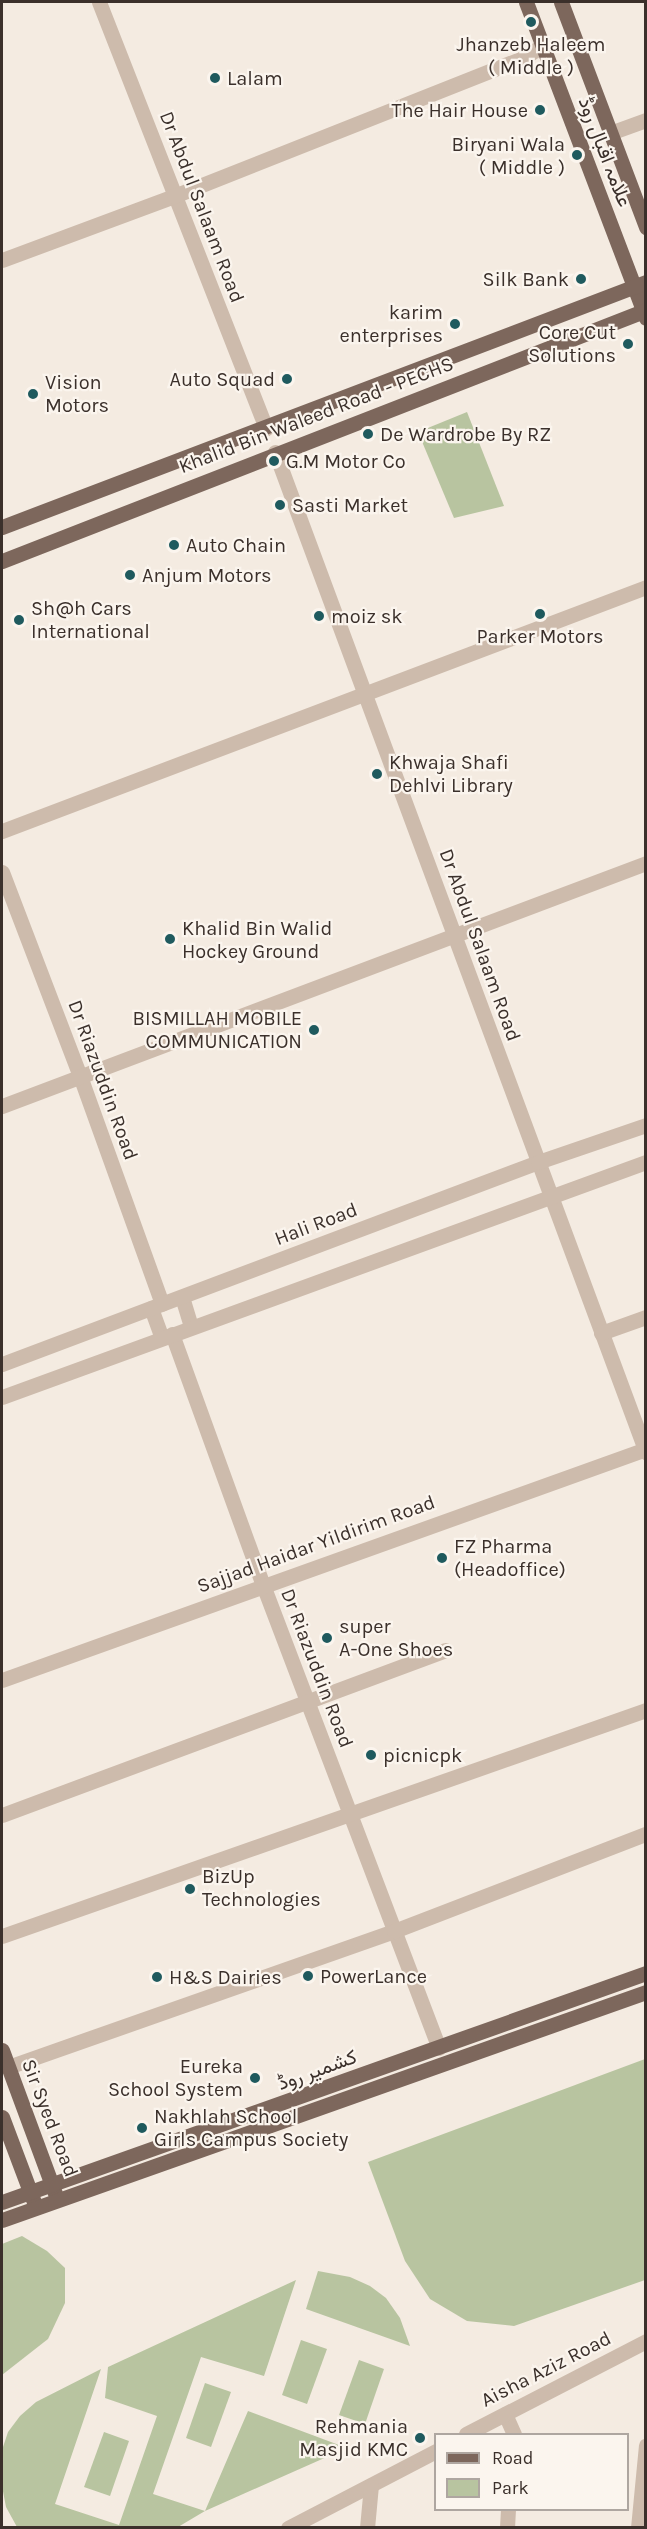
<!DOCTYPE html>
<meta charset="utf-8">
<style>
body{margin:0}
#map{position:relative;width:647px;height:2529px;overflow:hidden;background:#f4ebe1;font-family:Karla,Vazirmatn,sans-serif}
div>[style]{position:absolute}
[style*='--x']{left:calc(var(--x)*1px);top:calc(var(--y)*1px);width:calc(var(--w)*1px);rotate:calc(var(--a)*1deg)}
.green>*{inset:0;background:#b8c4a0}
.minor>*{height:15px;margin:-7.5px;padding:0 7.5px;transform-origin:7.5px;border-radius:7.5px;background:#cdbbac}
.major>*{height:15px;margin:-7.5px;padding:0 7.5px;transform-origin:7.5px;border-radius:7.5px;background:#7d675c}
.dots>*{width:16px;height:16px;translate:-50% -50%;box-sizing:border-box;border:3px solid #fbf5ee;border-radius:50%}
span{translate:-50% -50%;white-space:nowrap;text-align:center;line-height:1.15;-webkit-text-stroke:4.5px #fbf5ee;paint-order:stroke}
.poi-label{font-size:20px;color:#3b302b}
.left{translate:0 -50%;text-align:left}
.right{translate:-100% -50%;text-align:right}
.street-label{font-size:20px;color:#3b302b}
.frame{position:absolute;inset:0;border:3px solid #3b302b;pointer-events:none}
.legend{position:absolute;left:434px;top:2433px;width:195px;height:78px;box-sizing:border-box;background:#fbf5ee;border:2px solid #aea6a0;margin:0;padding:8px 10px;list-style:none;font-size:18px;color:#3b302b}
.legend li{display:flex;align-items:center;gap:12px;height:30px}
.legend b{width:30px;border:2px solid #aea6a0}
</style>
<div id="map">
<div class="green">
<div style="clip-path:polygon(467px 412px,504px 506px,454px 518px,418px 432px)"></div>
<div style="clip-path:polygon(645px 2059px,645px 2280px,514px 2326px,467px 2321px,430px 2299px,405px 2261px,368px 2162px)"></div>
<div style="clip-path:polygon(22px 2236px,47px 2251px,65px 2268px,65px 2303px,48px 2339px,2px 2375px,2px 2244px)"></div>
<div style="clip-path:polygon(318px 2271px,350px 2277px,370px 2286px,386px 2298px,400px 2318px,410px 2346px,306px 2309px)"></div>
<div style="clip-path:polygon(296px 2280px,264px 2376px,201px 2357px,153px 2494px,205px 2511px,248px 2411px,347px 2448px,205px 2511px,178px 2527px,17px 2527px,6px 2507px,2px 2486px,2px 2450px,8px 2432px,20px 2416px,36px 2402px,101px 2369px,55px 2504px,119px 2525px,157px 2416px,105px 2398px,108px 2367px)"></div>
<div style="clip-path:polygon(301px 2340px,327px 2349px,307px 2404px,282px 2395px)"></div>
<div style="clip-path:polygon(359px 2360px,384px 2369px,365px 2424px,339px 2415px)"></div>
<div style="clip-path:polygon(205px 2383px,231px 2392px,211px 2447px,186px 2438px)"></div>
<div style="clip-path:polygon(104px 2432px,129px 2441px,110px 2496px,84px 2487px)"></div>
</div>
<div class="minor">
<div style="--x:99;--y:2;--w:458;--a:68.6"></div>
<div style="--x:610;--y:133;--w:38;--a:-20"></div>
<div style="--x:2;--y:260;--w:184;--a:-20.4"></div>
<div style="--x:174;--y:196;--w:378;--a:-21.6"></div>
<div style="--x:525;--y:57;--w:22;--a:-34"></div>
<div style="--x:275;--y:452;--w:1067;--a:69.65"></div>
<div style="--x:2;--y:831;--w:689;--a:-20.75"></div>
<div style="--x:2;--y:872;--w:218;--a:69.1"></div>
<div style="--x:80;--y:1076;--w:242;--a:70.2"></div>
<div style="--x:2;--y:1106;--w:688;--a:-20.67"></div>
<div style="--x:182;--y:1297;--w:31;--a:73"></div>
<div style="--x:151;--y:1308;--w:32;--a:70"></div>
<div style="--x:601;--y:1333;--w:48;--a:-19.6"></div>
<div style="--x:172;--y:1334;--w:267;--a:70.1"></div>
<div style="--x:263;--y:1585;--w:495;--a:69.2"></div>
<div style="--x:2;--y:1364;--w:573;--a:-20.65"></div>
<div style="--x:538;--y:1162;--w:114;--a:-18.9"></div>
<div style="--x:2;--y:1397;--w:686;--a:-20.05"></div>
<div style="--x:2;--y:1680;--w:684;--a:-19.73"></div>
<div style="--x:2;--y:1815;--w:473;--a:-20.4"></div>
<div style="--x:2;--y:1936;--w:683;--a:-19.34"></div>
<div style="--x:8;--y:2067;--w:409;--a:-19.4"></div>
<div style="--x:394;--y:1931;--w:270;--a:-21.1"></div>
<div style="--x:505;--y:2414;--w:22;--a:66"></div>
<div style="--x:466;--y:2434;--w:203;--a:-27.3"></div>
<div style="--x:288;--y:2528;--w:167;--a:-27.5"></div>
<div style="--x:367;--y:2528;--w:43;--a:-84.7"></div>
<div style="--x:507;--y:2528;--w:18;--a:-87"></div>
<div style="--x:638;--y:2528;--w:83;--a:-84.5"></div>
</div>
<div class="major">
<div style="--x:526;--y:2;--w:338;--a:69.2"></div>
<div style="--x:561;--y:2;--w:241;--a:69.3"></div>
<div style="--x:2;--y:527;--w:689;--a:-20.83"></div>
<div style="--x:2;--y:561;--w:691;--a:-21.29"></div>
<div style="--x:2;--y:2050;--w:153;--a:69.7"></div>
<div style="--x:2;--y:2117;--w:91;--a:69.4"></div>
<div style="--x:2;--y:2202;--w:684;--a:-19.57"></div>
<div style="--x:2;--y:2220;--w:683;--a:-19.5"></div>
</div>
<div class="dots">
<div style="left:531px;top:22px;background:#1f5a5e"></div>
<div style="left:215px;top:78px;background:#1f5a5e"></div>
<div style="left:540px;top:110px;background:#1f5a5e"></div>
<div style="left:577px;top:155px;background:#1f5a5e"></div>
<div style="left:581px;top:279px;background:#1f5a5e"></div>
<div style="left:455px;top:324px;background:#1f5a5e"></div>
<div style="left:628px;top:344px;background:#1f5a5e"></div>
<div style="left:287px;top:379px;background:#1f5a5e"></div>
<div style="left:33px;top:394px;background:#1f5a5e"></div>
<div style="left:368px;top:434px;background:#1f5a5e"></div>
<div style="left:274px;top:461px;background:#1f5a5e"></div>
<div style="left:280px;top:505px;background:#1f5a5e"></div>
<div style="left:174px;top:545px;background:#1f5a5e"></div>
<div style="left:130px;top:575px;background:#1f5a5e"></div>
<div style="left:540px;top:614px;background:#1f5a5e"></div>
<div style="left:319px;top:616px;background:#1f5a5e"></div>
<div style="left:19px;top:620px;background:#1f5a5e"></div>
<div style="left:377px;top:774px;background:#1f5a5e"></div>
<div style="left:170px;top:939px;background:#1f5a5e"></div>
<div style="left:314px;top:1030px;background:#1f5a5e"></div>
<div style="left:442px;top:1558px;background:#1f5a5e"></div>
<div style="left:327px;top:1638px;background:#1f5a5e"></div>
<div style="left:371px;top:1755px;background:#1f5a5e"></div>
<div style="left:190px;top:1889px;background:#1f5a5e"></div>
<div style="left:308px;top:1976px;background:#1f5a5e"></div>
<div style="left:157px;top:1977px;background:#1f5a5e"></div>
<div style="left:255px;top:2078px;background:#1f5a5e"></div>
<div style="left:142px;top:2128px;background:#1f5a5e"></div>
<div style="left:420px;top:2438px;background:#1f5a5e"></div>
</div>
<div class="poi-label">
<span style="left:531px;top:56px">Jhanzeb Haleem<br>( Middle )</span>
<span class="left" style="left:227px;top:78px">Lalam</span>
<span class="right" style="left:528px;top:110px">The Hair House</span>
<span class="right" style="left:565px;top:156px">Biryani Wala<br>( Middle )</span>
<span class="right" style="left:569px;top:279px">Silk Bank</span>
<span class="right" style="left:443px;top:324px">karim<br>enterprises</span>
<span class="right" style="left:616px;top:344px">Core Cut<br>Solutions</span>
<span class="right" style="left:275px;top:379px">Auto Squad</span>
<span class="left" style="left:45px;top:394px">Vision<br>Motors</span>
<span class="left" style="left:380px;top:434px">De Wardrobe By RZ</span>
<span class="left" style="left:286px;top:461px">G.M Motor Co</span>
<span class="left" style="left:292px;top:505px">Sasti Market</span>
<span class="left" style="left:186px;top:545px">Auto Chain</span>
<span class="left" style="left:142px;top:575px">Anjum Motors</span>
<span class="left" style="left:31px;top:620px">Sh@h Cars<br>International</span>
<span class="left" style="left:331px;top:616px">moiz sk</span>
<span style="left:540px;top:636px">Parker Motors</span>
<span class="left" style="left:389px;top:774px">Khwaja Shafi<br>Dehlvi Library</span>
<span class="left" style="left:182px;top:940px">Khalid Bin Walid<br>Hockey Ground</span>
<span class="right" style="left:302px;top:1030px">BISMILLAH MOBILE<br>COMMUNICATION</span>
<span class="left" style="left:454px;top:1558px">FZ Pharma<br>(Headoffice)</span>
<span class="left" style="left:339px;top:1638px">super<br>A-One Shoes</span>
<span class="left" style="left:383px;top:1755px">picnicpk</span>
<span class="left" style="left:202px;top:1888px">BizUp<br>Technologies</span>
<span class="left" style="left:320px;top:1976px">PowerLance</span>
<span class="left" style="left:169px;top:1977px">H&amp;S Dairies</span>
<span class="right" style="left:243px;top:2078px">Eureka<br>School System</span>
<span class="left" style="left:154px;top:2128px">Nakhlah School<br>Girls Campus Society</span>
<span class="right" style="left:408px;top:2438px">Rehmania<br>Masjid KMC</span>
</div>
<div class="street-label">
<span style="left:605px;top:152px;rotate:69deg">علامہ اقبال روڈ</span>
<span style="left:202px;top:207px;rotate:69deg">Dr Abdul Salaam Road</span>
<span style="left:316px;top:415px;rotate:-21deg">Khalid Bin Waleed Road - PECHS</span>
<span style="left:480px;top:945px;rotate:70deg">Dr Abdul Salaam Road</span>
<span style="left:103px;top:1080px;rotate:70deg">Dr Riazuddin Road</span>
<span style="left:316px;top:1224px;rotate:-21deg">Hali Road</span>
<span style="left:316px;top:1544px;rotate:-20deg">Sajjad Haidar Yildirim Road</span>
<span style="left:317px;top:1668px;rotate:69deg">Dr Riazuddin Road</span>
<span style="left:317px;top:2070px;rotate:-20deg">کشمیر روڈ</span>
<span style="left:50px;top:2118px;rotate:69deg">Sir Syed Road</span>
<span style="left:546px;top:2369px;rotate:-27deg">Aisha Aziz Road</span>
</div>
<div class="frame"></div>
<ul class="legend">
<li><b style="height:8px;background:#7d675c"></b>Road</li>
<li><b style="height:16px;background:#b8c4a0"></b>Park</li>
</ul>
</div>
